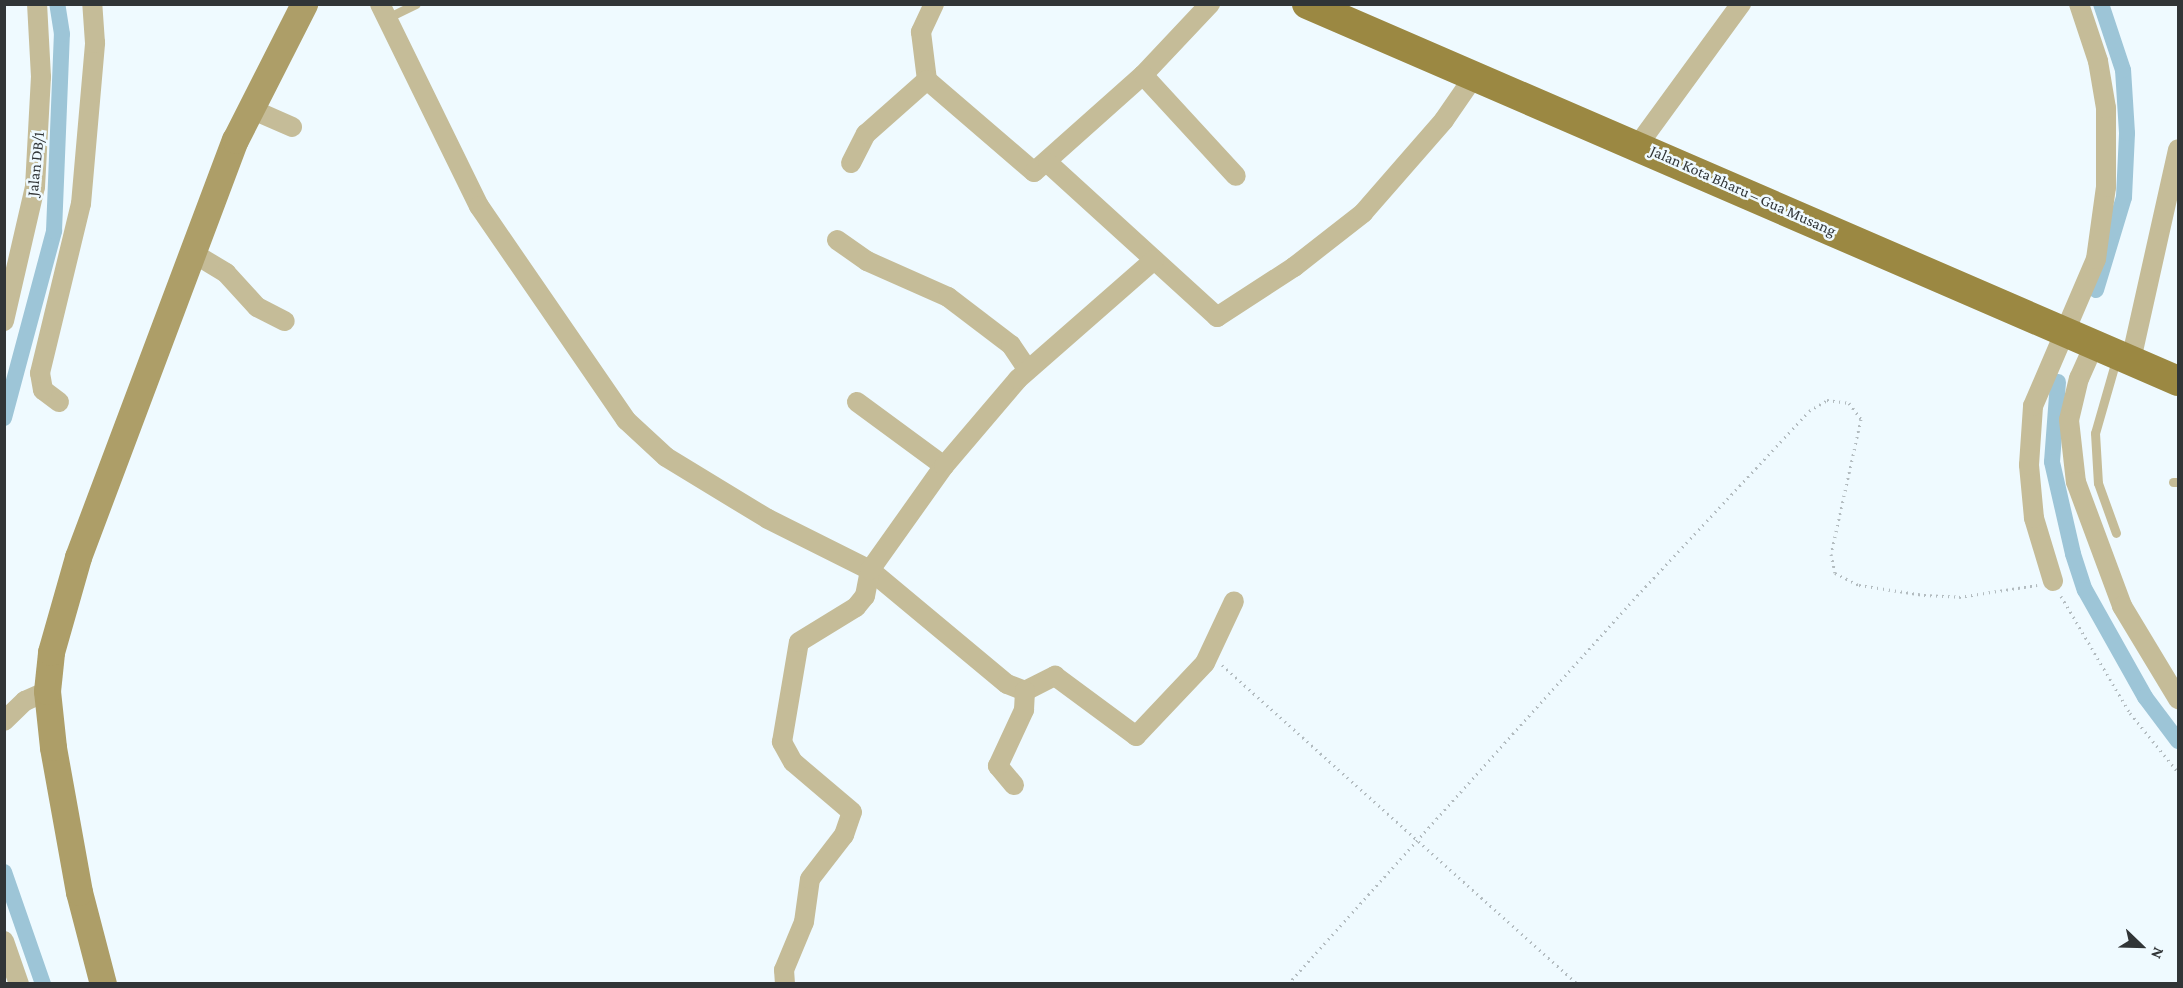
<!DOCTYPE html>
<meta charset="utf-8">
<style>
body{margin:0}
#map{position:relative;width:2183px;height:988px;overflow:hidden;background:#effaff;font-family:"Crimson Pro",serif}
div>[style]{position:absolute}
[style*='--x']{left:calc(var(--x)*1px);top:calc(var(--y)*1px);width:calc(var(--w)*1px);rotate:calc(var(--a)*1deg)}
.canal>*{height:16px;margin:-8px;padding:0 8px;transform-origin:8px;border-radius:8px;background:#9dc5d7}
.path>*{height:3px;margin-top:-1.5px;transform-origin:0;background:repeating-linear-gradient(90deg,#b3bcc0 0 1.5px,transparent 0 6px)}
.service>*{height:9px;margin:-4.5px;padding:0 4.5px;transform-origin:4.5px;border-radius:4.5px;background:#c5bc98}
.minor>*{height:20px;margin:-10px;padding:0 10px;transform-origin:10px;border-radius:10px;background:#c5bc98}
.secondary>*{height:27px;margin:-13.5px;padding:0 13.5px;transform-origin:13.5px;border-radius:13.5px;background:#ad9e68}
.primary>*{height:30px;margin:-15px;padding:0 15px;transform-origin:15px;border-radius:15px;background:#9b8842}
span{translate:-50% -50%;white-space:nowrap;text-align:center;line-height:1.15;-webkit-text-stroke:5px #effaff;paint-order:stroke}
.street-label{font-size:16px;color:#313537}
.frame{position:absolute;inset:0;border:6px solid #313537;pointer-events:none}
.north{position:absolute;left:2111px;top:916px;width:60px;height:60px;-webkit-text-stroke:4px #effaff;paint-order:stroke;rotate:113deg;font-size:16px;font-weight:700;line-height:24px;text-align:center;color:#313537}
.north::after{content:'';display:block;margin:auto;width:21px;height:27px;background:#313537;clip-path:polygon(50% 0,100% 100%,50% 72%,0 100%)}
</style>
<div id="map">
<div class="canal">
<div style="--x:2096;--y:290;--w:97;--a:-73.2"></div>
<div style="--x:2124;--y:197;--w:64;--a:-87.3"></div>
<div style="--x:2127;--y:133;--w:63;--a:-93.6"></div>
<div style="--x:2123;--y:70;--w:70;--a:-108.4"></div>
<div style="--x:2058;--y:382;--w:80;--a:94.3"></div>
<div style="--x:2052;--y:462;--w:94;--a:77.1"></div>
<div style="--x:2073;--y:554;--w:38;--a:72"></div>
<div style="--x:2085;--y:590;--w:123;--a:60.7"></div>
<div style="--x:2145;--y:697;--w:55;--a:53.1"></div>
<div style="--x:4;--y:418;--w:194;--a:-75"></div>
<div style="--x:54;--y:231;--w:197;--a:-87.7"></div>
<div style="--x:62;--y:34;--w:30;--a:-99"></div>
<div style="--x:4;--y:872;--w:119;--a:70.8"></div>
</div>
<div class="path">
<div style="--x:2061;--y:596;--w:136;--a:59.5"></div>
<div style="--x:2130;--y:713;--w:76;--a:50.9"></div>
<div style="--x:1222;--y:665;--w:478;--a:41.9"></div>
<div style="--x:1288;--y:984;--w:516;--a:-48.06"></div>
<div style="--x:1633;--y:600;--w:258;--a:-47"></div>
<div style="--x:1809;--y:411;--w:21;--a:-31"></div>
<div style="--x:1827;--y:400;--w:22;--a:8"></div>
<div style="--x:1849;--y:403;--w:20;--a:53"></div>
<div style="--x:1861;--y:419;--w:138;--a:102.5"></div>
<div style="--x:1831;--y:554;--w:19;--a:78"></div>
<div style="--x:1835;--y:573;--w:27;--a:27"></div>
<div style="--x:1859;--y:585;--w:66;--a:8.7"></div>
<div style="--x:1924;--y:595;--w:35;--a:3"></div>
<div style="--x:1959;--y:597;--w:79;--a:-8.7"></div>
</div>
<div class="service">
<div style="--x:387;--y:18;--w:32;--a:-26"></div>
<div style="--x:2116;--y:360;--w:76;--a:106"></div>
<div style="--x:2095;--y:433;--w:50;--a:86.6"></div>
<div style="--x:2098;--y:483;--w:53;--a:70.2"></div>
<div style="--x:2173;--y:482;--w:5;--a:0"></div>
</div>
<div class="minor">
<div style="--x:380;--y:4;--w:225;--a:63.9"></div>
<div style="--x:479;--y:206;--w:260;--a:55.5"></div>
<div style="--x:626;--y:420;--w:54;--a:42.8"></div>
<div style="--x:666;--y:457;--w:119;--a:31.3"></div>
<div style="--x:768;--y:519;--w:114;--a:26.6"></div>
<div style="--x:870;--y:570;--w:178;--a:39.8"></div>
<div style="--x:1007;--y:684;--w:19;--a:21"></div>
<div style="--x:1025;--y:691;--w:34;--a:-27"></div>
<div style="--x:1055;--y:676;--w:101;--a:36.5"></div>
<div style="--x:1136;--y:736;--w:100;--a:-46.6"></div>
<div style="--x:1205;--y:663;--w:68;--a:-64.9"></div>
<div style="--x:934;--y:4;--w:31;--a:115"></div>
<div style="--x:921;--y:32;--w:48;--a:82.9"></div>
<div style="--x:927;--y:80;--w:141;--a:40.7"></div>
<div style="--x:1034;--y:172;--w:146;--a:-41.7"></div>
<div style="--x:1143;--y:75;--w:98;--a:-46.7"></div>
<div style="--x:1143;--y:75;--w:137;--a:47.4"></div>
<div style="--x:249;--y:108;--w:47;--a:23.8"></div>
<div style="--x:1638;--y:145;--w:175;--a:-53.9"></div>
<div style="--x:851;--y:163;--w:33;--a:-63"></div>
<div style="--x:866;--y:134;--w:81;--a:-41.5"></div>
<div style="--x:1048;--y:163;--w:229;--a:42.3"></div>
<div style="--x:1217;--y:317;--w:92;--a:-33"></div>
<div style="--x:1294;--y:267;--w:88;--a:-38"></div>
<div style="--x:1363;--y:213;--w:123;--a:-48.9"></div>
<div style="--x:1444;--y:120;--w:55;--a:-55.4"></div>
<div style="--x:837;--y:240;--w:37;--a:35"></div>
<div style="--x:867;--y:261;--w:89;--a:24"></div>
<div style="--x:948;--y:297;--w:79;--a:37.3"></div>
<div style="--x:1011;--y:345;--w:30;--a:56"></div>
<div style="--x:193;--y:253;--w:39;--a:31"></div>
<div style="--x:226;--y:273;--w:46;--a:47.6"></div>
<div style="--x:257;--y:307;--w:31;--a:27"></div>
<div style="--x:4;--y:321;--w:138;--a:-77"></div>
<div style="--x:35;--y:187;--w:110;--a:-86.9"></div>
<div style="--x:41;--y:77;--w:73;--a:-93.1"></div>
<div style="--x:2094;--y:345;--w:36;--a:114"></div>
<div style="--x:2079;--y:378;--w:43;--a:103.4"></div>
<div style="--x:2069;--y:420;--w:62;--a:83.6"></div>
<div style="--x:2076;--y:482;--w:132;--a:69.6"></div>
<div style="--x:2122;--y:606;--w:109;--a:58.9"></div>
<div style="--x:2131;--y:360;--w:216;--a:-77.4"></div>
<div style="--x:59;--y:402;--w:20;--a:-143"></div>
<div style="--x:43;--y:390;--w:17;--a:-100"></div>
<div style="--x:40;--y:373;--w:174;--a:-76.4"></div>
<div style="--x:81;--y:204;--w:162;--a:-85"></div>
<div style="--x:95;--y:43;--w:39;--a:-94"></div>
<div style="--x:857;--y:402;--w:108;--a:36.3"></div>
<div style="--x:2053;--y:581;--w:66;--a:-106.8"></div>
<div style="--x:2034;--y:518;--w:53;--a:-95.4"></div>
<div style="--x:2029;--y:465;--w:59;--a:-86.1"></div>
<div style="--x:2033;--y:406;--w:160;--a:-66.8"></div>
<div style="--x:2096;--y:259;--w:73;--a:-82.1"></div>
<div style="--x:2106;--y:187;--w:79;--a:-90"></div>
<div style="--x:2106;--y:108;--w:48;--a:-99.7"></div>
<div style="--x:2098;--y:61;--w:60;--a:-108.4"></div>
<div style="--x:4;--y:721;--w:29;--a:-44"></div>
<div style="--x:25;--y:701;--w:24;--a:-24"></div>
<div style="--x:1014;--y:785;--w:25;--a:-130"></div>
<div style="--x:998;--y:766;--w:62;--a:-65.1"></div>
<div style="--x:1024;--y:710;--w:19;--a:-87"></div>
<div style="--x:4;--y:941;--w:46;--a:70.8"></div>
<div style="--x:785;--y:984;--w:14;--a:-94"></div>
<div style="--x:784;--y:970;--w:52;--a:-67.4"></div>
<div style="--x:804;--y:922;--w:43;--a:-82.1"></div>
<div style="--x:810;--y:879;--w:56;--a:-52.3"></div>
<div style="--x:844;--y:835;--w:24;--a:-71"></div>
<div style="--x:852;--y:812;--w:77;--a:-139.7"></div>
<div style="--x:793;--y:762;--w:23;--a:-119"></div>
<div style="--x:782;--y:742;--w:101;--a:-80.4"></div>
<div style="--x:799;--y:642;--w:67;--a:-31.6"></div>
<div style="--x:856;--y:607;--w:14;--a:-51"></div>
<div style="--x:865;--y:596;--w:26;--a:-79"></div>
<div style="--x:870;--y:570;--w:128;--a:-54.6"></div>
<div style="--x:944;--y:466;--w:114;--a:-49.6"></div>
<div style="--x:1018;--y:379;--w:181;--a:-41.2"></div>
</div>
<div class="secondary">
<div style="--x:103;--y:984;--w:95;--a:-104.6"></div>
<div style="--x:79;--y:892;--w:147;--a:-100.2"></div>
<div style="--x:53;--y:747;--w:56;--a:-96.1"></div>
<div style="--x:47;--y:691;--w:39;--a:-84"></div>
<div style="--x:51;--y:652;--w:99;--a:-74.1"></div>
<div style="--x:78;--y:557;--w:446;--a:-69.4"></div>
<div style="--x:235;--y:140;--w:153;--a:-63.1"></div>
</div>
<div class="primary">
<div style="--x:1307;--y:4;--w:949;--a:23.4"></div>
</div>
<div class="street-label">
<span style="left:36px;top:164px;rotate:-84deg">Jalan DB/1</span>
<span style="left:1743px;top:191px;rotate:24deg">Jalan Kota Bharu – Gua Musang</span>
</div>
<div class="frame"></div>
<div class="north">N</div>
</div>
